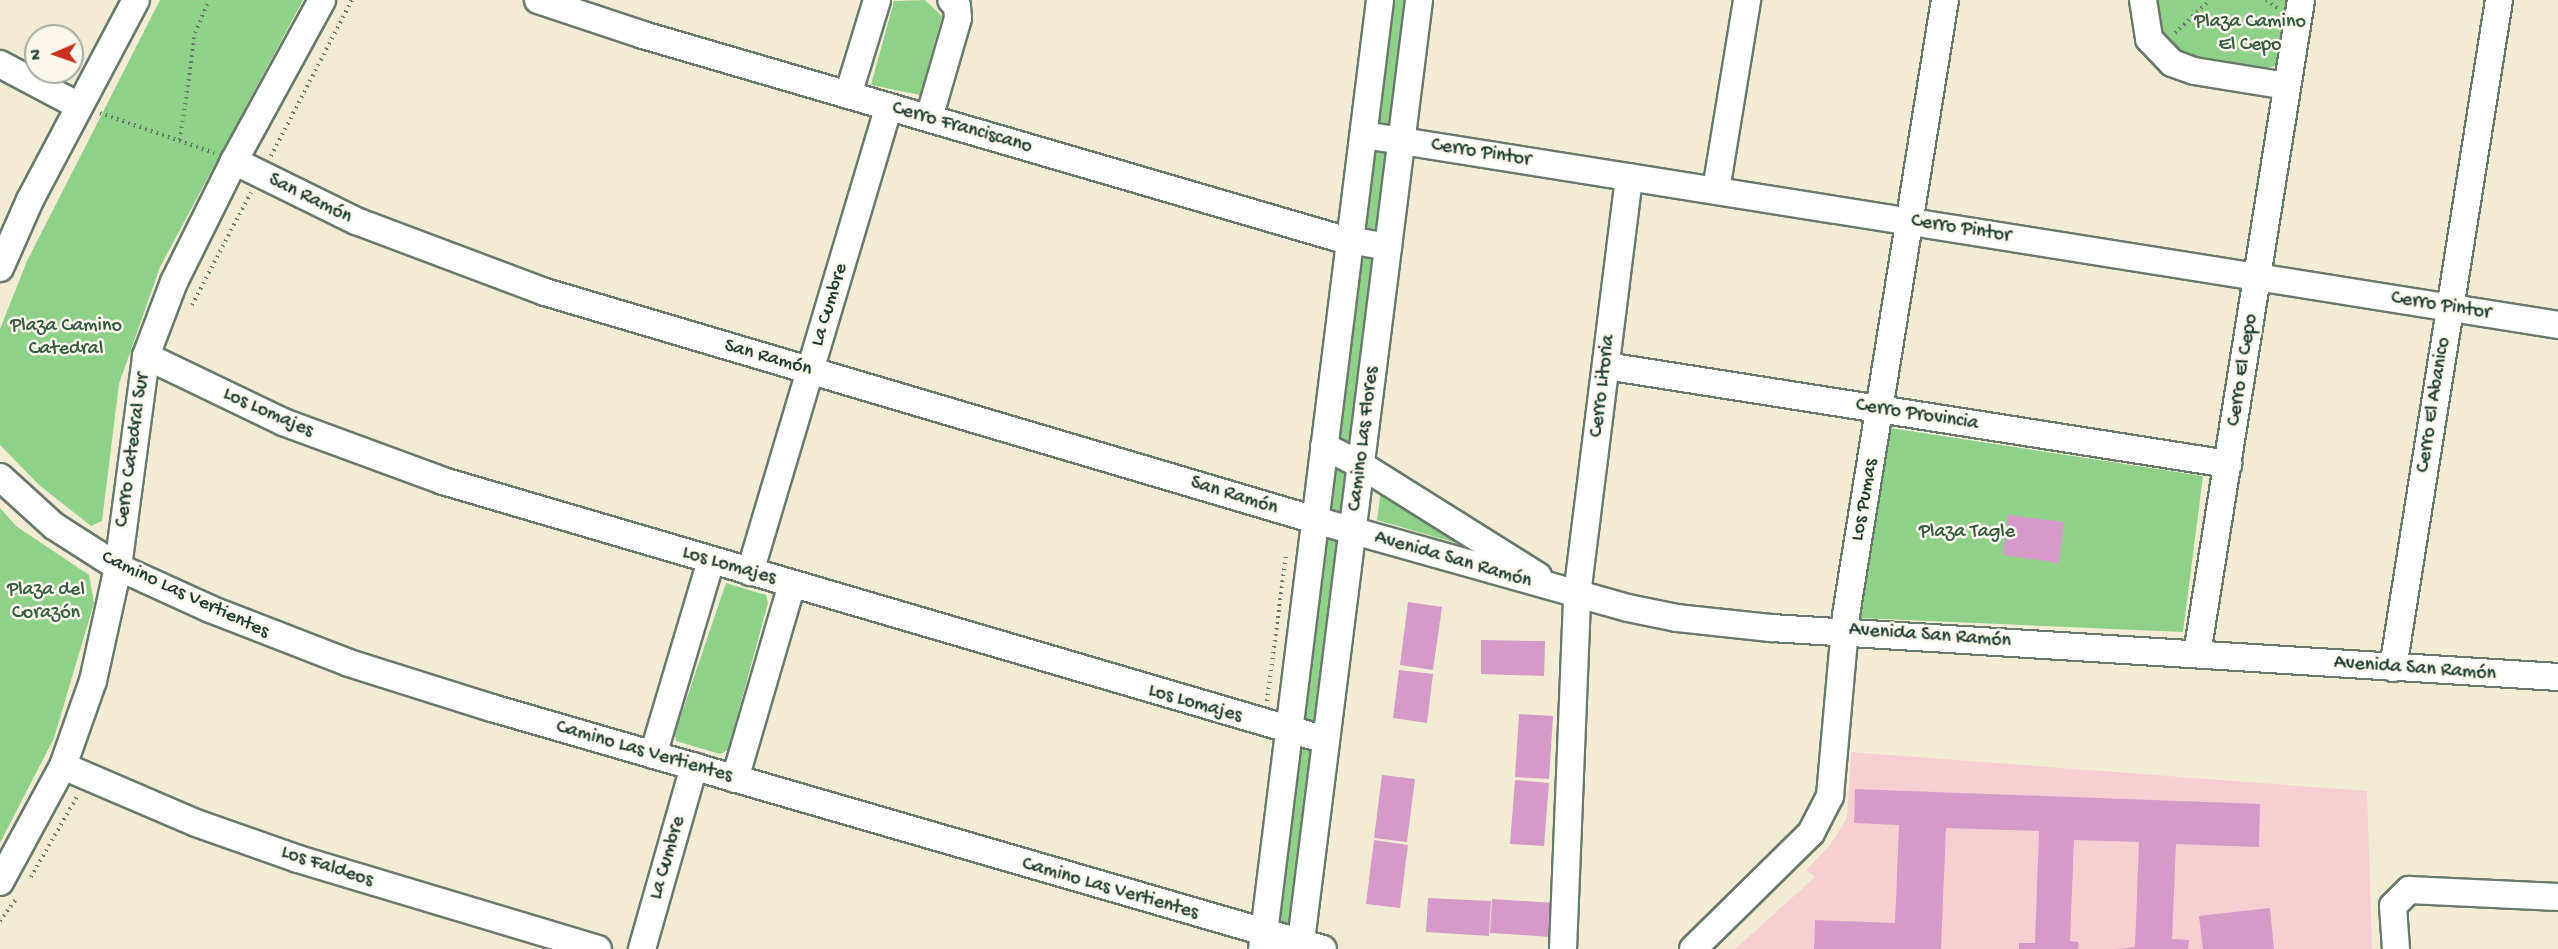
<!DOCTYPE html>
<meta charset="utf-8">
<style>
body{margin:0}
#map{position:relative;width:2558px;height:949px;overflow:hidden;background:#f3ecd5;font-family:"Gochi Hand",sans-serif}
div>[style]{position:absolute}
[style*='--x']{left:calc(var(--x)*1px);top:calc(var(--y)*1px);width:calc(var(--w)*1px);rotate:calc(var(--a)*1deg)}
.built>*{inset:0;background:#f7cfd3}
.green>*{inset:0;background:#8fd188}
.building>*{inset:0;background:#d69ac8}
.path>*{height:4px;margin-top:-2px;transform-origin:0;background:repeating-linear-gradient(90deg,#697a6c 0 1.5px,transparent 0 6px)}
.roads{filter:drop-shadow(2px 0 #697a6c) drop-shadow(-2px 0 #697a6c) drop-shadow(0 2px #697a6c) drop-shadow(0 -2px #697a6c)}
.minor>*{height:26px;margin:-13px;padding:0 13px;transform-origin:13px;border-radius:13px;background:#fff}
span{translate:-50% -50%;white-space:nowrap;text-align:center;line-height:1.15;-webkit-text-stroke:5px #fbf7ec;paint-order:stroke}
.park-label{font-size:20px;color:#355b45}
.street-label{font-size:20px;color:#1f3d34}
.north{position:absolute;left:24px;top:24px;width:60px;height:60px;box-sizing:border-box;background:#fbf7ec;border:2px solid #a3ada2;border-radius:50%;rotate:268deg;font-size:16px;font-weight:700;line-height:24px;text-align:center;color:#1f3d34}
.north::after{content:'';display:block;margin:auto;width:21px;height:27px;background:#c8321e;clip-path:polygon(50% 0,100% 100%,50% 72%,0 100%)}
</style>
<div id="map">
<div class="built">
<div style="clip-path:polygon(1851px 752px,2367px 791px,2372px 949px,1735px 949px,1815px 877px,1806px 870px,1830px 845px,1847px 818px)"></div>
</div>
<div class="green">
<div style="clip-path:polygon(160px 0,303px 0,160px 267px,119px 384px,102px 521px,91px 526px,39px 485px,0 445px,0 329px,27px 261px)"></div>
<div style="clip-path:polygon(925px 0,942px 16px,920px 95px,871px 85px,894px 1px)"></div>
<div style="clip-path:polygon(1392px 0,1409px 0,1287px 949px,1270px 949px)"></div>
<div style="clip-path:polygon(2152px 0,2290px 0,2280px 64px,2260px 71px,2176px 56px,2156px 33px)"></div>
<div style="clip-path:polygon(1890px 428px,2203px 476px,2183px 632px,1861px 618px)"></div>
<div style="clip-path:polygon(1381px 490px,1473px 548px,1377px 520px)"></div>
<div style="clip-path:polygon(0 508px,16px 526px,89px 575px,94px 603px,54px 738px,0 843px)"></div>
<div style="clip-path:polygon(726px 583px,766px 595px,768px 603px,728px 750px,720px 754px,676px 741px,675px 733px)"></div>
</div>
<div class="building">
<div style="clip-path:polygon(2008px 515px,2064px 522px,2059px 563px,2003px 555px)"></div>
<div style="clip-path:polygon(1408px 602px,1442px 607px,1433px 670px,1400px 665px)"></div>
<div style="clip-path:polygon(1481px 640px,1545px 641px,1544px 676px,1481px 674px)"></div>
<div style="clip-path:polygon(1399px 670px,1433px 674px,1427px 723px,1393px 718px)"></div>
<div style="clip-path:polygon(1519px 714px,1553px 716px,1549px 779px,1515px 777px)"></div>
<div style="clip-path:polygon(1382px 775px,1415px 779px,1407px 842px,1374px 838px)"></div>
<div style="clip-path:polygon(1515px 780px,1549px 783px,1544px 846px,1510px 844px)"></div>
<div style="clip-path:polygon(1855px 789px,2260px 804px,2259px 847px,2176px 844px,2172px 939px,2189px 940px,2188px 949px,2117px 949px,2135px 947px,2139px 842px,2074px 840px,2070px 941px,2079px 942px,2078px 949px,2019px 949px,2019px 943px,2035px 943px,2039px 831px,1946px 828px,1941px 949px,1814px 949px,1815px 920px,1895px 923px,1899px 825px,1854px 823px)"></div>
<div style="clip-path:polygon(1374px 840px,1408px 845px,1400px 908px,1366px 904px)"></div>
<div style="clip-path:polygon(1428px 898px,1491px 901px,1489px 936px,1426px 932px)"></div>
<div style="clip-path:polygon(1492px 899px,1555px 903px,1553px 937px,1490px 933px)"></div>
<div style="clip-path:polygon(2270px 908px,2274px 949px,2203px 949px,2199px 916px)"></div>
</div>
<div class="path">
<div style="--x:2266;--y:0;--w:14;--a:36"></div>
<div style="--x:2175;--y:33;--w:48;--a:-43.3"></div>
<div style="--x:100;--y:113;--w:121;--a:19.3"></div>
<div style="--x:180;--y:140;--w:108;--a:-82"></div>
<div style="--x:195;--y:33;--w:36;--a:-67"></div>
<div style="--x:271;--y:156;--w:176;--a:-62.6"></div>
<div style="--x:192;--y:305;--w:127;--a:-62.4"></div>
<div style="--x:1267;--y:701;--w:148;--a:-82.6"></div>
<div style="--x:31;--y:877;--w:95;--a:-60.2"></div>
<div style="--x:0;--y:921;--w:26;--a:-54"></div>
</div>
<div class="roads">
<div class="minor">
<div style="--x:538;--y:0;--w:111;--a:18.4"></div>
<div style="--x:643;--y:35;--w:724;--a:16.28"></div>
<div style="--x:1338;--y:238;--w:51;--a:10.2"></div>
<div style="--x:2143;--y:0;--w:39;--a:81"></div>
<div style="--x:2149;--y:39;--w:33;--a:46"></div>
<div style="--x:2172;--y:63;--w:23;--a:20"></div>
<div style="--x:2194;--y:71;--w:94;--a:9.2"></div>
<div style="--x:0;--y:64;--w:89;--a:28"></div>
<div style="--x:848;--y:95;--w:99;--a:-73"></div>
<div style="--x:929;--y:118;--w:104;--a:-73.8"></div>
<div style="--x:958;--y:18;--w:12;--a:-95"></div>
<div style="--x:957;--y:6;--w:8;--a:-135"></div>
<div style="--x:1364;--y:135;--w:1209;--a:9.04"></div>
<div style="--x:234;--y:161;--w:136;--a:26.2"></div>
<div style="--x:356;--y:221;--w:202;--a:20.6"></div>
<div style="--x:545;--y:292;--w:803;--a:16.49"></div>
<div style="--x:1315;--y:520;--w:325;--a:15.7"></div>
<div style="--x:1628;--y:608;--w:50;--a:11.5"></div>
<div style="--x:1677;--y:618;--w:95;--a:6.1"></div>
<div style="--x:1771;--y:628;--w:789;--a:3.56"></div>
<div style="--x:1716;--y:190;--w:193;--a:-80.7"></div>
<div style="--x:0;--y:268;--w:74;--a:-66.2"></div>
<div style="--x:30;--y:200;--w:226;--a:-62.1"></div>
<div style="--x:146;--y:356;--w:152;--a:25.7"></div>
<div style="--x:283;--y:422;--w:171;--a:20.2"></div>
<div style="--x:443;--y:481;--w:920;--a:16.35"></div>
<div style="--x:1606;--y:366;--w:630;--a:8.95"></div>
<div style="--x:1324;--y:446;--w:42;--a:27.2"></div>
<div style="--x:1361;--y:465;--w:209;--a:32.1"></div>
<div style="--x:0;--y:477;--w:73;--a:42.2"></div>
<div style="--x:54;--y:526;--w:76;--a:32.6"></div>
<div style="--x:118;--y:567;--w:101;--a:24.5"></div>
<div style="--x:210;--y:609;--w:149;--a:21.2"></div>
<div style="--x:349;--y:663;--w:150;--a:17.5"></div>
<div style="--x:492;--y:708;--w:865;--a:16.17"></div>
<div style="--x:750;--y:572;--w:485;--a:-73.4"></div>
<div style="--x:2197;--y:654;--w:662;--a:-80.96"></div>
<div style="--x:2393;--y:668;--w:676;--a:-80.98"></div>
<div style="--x:653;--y:755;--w:202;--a:-73.4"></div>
<div style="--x:63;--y:766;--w:145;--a:23.2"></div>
<div style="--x:196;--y:823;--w:108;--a:19.4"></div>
<div style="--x:298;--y:859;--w:313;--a:16.7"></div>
<div style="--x:735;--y:779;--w:203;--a:-73.7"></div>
<div style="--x:0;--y:882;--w:132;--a:-61.5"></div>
<div style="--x:63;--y:766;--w:90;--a:-70.6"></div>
<div style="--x:93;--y:681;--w:117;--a:-77.6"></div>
<div style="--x:118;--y:567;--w:213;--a:-82.4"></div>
<div style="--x:146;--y:356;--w:79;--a:-69.3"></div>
<div style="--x:174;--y:282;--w:135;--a:-63.6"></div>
<div style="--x:234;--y:161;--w:183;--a:-61.3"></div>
<div style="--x:642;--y:949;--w:190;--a:-74.1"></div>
<div style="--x:1262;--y:949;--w:956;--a:-82.91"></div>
<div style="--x:1300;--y:949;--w:956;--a:-82.85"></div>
<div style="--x:1563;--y:949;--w:354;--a:-87.7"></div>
<div style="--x:1577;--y:595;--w:421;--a:-82.9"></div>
<div style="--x:1693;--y:949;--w:165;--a:-44.5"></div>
<div style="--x:1811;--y:833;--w:42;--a:-62.8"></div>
<div style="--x:1830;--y:796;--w:182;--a:-84.9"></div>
<div style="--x:1846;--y:615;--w:623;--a:-80.86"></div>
<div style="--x:2396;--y:949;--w:43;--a:-94"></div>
<div style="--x:2393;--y:906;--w:23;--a:-45"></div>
<div style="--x:2409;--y:890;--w:149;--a:2.7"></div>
</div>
</div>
<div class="park-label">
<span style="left:2250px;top:34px">Plaza Camino<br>El Cepo</span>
<span style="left:66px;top:338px">Plaza Camino<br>Catedral</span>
<span style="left:1967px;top:532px">Plaza Tagle</span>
<span style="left:46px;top:602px">Plaza del<br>Corazón</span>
</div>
<div class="street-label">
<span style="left:962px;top:128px;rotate:16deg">Cerro Franciscano</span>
<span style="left:1481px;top:153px;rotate:9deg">Cerro Pintor</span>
<span style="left:310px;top:199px;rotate:26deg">San Ramón</span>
<span style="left:1961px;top:229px;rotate:9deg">Cerro Pintor</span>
<span style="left:830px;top:305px;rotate:-73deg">La Cumbre</span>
<span style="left:2441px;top:306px;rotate:9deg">Cerro Pintor</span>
<span style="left:768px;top:358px;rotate:16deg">San Ramón</span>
<span style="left:2243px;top:370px;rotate:-81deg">Cerro El Cepo</span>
<span style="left:1603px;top:386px;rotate:-83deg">Cerro Litoria</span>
<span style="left:2434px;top:405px;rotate:-81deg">Cerro El Abanico</span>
<span style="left:268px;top:413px;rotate:24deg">Los Lomajes</span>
<span style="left:1917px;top:415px;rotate:9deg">Cerro Provincia</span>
<span style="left:1364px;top:439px;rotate:-83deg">Camino Las Flores</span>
<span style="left:133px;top:450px;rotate:-82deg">Cerro Catedral Sur</span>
<span style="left:1234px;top:496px;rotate:17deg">San Ramón</span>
<span style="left:1865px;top:500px;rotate:-80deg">Los Pumas</span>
<span style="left:1453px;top:560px;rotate:16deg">Avenida San Ramón</span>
<span style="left:729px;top:566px;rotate:16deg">Los Lomajes</span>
<span style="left:185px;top:595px;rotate:25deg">Camino Las Vertientes</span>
<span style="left:1930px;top:636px;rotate:4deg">Avenida San Ramón</span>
<span style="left:2415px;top:669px;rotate:4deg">Avenida San Ramón</span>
<span style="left:1195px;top:704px;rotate:16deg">Los Lomajes</span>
<span style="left:644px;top:752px;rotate:16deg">Camino Las Vertientes</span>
<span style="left:668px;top:858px;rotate:-74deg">La Cumbre</span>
<span style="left:327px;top:867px;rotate:18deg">Los Faldeos</span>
<span style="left:1110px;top:889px;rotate:16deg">Camino Las Vertientes</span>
</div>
<div class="north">N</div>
</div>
